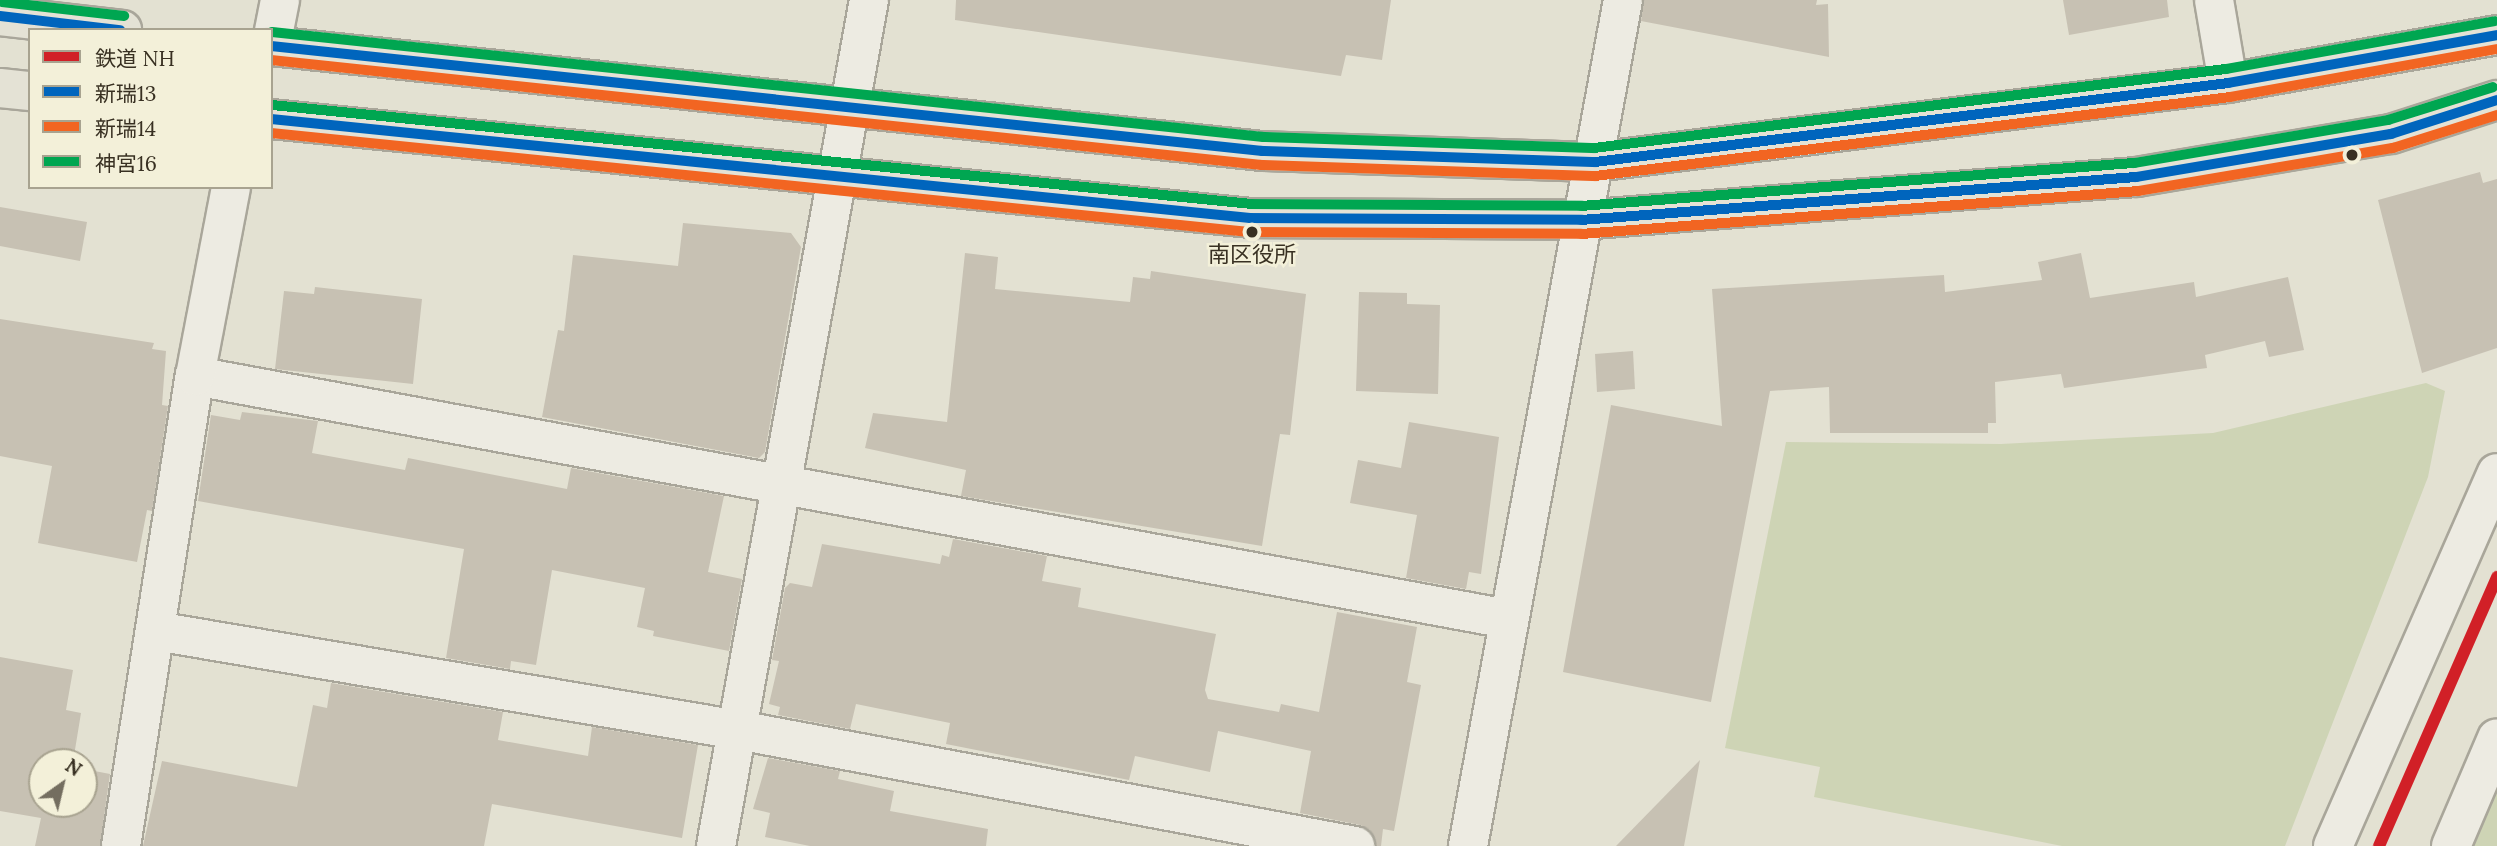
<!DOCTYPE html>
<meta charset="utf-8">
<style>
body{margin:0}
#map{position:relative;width:2497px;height:846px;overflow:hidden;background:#e3e1d2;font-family:Lora,"Noto Sans JP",serif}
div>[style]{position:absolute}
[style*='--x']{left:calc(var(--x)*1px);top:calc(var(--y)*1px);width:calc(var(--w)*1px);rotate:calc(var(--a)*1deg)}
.green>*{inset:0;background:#ced4b5}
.building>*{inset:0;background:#c7c1b3}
.roads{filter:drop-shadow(2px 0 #a9a69a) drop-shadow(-2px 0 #a9a69a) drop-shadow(0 2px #a9a69a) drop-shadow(0 -2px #a9a69a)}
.minor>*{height:38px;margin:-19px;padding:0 19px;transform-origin:19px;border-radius:19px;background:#edebe2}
.major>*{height:38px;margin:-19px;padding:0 19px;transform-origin:19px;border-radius:19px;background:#e4e2d5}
.bus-1>*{height:10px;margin:-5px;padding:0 5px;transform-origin:5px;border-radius:5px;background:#0065bd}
.bus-2>*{height:10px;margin:-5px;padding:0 5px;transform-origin:5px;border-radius:5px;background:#f26522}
.bus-3>*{height:10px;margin:-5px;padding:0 5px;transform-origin:5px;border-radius:5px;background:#00a651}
.rail-1>*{height:12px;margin:-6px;padding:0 6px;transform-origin:6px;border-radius:6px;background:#d12027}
.dots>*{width:19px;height:19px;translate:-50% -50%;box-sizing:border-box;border:4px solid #f3f0d9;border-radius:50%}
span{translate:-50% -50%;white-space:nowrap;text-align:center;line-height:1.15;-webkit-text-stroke:5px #f3f0d9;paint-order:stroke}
.bus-label{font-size:22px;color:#383022}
.legend{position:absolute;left:28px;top:28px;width:245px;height:161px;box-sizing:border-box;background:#f3f0d9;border:2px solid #a8a390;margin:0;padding:9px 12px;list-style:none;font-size:21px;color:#383022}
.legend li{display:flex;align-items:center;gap:14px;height:35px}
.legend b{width:35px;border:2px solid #a8a390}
.north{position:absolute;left:28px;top:748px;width:70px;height:70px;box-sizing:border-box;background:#f3f0d9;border:2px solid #a8a390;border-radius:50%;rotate:34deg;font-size:19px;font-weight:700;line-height:28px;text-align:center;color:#383022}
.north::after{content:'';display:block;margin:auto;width:24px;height:32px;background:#746e60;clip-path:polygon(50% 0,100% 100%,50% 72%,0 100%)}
</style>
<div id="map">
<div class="green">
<div style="clip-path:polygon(2426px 383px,2445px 391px,2428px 477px,2285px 846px,2062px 846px,1814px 797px,1820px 767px,1725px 748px,1786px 442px,2001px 444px,2213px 433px)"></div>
<div style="clip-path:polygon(2497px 783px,2497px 846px,2466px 846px)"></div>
</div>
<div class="building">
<div style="clip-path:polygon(956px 0,1391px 0,1382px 60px,1346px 55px,1341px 76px,955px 20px)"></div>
<div style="clip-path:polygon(1644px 0,1817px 0,1816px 5px,1828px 4px,1829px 57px,1641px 21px)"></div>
<div style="clip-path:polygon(2063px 0,2167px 0,2169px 17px,2069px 35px)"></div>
<div style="clip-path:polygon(2480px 172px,2483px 183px,2497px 179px,2497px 348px,2422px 373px,2378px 200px)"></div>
<div style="clip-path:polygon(0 207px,87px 222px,80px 261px,0 246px)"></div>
<div style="clip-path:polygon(683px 223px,791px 233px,801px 247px,765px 452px,759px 458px,542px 417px,558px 330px,564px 331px,573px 255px,678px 266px)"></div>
<div style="clip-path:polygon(965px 253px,998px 257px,995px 289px,1130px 302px,1133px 277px,1150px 279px,1151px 271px,1306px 294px,1290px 435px,1280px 434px,1262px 546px,961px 496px,966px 470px,865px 448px,873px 413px,947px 422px)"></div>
<div style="clip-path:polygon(2081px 253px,2090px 298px,2194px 282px,2196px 297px,2288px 277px,2304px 350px,2269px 357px,2265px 341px,2205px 355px,2207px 368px,2064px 388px,2061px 374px,1995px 382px,1996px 423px,1988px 423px,1988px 433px,1830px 433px,1829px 387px,1770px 391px,1711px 702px,1563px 672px,1611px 405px,1722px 426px,1712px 289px,1944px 275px,1945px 292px,2042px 280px,2038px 262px)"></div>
<div style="clip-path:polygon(315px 287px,422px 299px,413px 384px,275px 369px,284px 291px,314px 294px)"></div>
<div style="clip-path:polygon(1359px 292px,1407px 293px,1407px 304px,1440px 305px,1438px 394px,1356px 391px)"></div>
<div style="clip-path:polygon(0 319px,154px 343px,152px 349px,166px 351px,162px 405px,168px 406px,152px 511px,147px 510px,137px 562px,38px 543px,52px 466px,0 456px)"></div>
<div style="clip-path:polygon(1633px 351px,1635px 389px,1597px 392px,1595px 354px)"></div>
<div style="clip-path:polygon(242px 412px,318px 421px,312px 453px,405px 470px,408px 458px,567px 489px,571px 468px,724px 496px,708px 572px,742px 579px,729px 651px,653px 636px,654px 631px,637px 627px,645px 588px,552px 570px,536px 665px,511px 661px,510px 669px,446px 658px,464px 549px,198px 501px,211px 415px,240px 420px)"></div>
<div style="clip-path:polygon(1409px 422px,1499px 437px,1481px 574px,1469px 572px,1466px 589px,1406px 578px,1417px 515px,1350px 503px,1358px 460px,1401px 468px)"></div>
<div style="clip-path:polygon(953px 539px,1047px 556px,1042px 581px,1081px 588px,1078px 607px,1216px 634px,1205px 690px,1208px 699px,1279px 712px,1281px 704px,1319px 712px,1337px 612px,1417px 627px,1407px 682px,1421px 685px,1394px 831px,1383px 829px,1381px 846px,1376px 846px,1370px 830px,1360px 825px,1300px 813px,1311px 751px,1218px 731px,1210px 772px,1135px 756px,1129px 780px,946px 744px,950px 723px,856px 704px,850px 729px,778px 715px,780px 707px,769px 704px,779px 661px,772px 660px,785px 588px,790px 583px,812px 587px,822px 544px,940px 564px,942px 555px,949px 557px)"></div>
<div style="clip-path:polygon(0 657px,73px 670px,66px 710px,81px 713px,73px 762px,42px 762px,42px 804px,84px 804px,84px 769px,110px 774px,100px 846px,35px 846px,41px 818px,0 811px)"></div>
<div style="clip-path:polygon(331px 683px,503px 712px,498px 740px,588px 756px,592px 727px,698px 745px,682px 838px,492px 804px,484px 846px,143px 846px,162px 761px,297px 787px,313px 705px,327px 708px)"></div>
<div style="clip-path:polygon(768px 758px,840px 771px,838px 779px,894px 791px,890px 811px,988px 829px,986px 846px,810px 846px,765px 837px,770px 813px,753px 809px)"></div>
<div style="clip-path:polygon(1700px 760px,1684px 846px,1616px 846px)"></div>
</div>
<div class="roads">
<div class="minor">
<div style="--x:2214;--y:0;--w:84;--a:80.4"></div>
<div style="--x:271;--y:46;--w:47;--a:-78.9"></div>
<div style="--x:195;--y:376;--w:1334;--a:10.49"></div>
<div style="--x:156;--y:631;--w:590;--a:9.65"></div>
<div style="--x:738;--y:730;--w:628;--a:10.65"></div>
<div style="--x:121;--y:846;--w:476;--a:-81.1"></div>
<div style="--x:195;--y:376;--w:192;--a:-79.2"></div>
<div style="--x:716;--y:846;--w:860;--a:-79.75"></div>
<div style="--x:1468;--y:846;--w:860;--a:-79.62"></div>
<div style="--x:2333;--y:846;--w:407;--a:-66.3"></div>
<div style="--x:2451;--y:846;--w:117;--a:-66.9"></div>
</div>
<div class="major">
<div style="--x:0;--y:16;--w:123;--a:6.5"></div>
<div style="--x:271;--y:46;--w:997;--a:6.05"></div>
<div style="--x:1262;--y:151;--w:333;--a:1.9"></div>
<div style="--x:1595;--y:162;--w:638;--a:-7.11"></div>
<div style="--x:2228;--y:83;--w:273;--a:-10.1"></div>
<div style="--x:0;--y:88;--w:30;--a:6"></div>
<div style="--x:271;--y:119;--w:984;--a:5.77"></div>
<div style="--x:1250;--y:218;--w:331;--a:0.3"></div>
<div style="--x:1581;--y:220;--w:557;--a:-4.43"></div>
<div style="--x:2136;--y:177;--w:259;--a:-9.6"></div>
<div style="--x:2391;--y:134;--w:111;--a:-17.8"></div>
</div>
</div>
<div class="bus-1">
<div style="--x:0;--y:16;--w:121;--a:6.7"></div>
<div style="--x:271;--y:46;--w:997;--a:6.05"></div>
<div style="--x:1262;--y:151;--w:333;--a:1.9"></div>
<div style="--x:1595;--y:162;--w:638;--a:-7.11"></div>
<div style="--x:2228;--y:83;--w:273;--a:-10.1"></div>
<div style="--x:271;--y:119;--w:984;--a:5.77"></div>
<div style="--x:1250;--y:218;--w:331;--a:0.3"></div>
<div style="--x:1581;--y:220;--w:557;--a:-4.43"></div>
<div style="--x:2136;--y:177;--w:259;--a:-9.6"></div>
<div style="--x:2391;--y:134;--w:111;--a:-17.8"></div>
</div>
<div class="bus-2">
<div style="--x:271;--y:60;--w:996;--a:6.05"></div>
<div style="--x:1261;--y:165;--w:334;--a:1.9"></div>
<div style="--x:1595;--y:176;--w:640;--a:-7.09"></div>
<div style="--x:2230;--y:97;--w:271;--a:-10.2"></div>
<div style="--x:271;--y:133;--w:983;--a:5.78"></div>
<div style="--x:1249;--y:232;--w:332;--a:0.3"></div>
<div style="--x:1581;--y:234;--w:559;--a:-4.41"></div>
<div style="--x:2138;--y:191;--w:259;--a:-9.6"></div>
<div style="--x:2393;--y:148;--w:109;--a:-17.6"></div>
</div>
<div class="bus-3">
<div style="--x:2;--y:2;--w:123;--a:6.5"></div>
<div style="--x:272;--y:32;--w:997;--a:6.05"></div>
<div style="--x:1263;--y:137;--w:331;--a:1.9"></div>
<div style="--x:1594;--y:148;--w:637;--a:-7.13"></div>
<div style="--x:2226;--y:69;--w:273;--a:-10.1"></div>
<div style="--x:272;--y:105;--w:984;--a:5.77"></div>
<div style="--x:1251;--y:204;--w:330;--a:0.3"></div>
<div style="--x:1581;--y:206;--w:555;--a:-4.45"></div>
<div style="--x:2134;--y:163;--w:258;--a:-9.6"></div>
<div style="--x:2388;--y:120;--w:110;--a:-17.4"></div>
</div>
<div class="rail-1">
<div style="--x:2379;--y:846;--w:294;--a:-66.3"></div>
</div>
<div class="dots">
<div style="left:2352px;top:155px;background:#383022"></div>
<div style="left:1252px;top:232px;background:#383022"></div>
</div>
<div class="bus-label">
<span style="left:1252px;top:255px">南区役所</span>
</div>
<ul class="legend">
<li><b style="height:9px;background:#d12027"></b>鉄道 NH</li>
<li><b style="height:9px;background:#0065bd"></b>新瑞13</li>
<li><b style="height:9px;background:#f26522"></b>新瑞14</li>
<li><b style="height:9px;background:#00a651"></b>神宮16</li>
</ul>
<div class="north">N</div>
</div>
